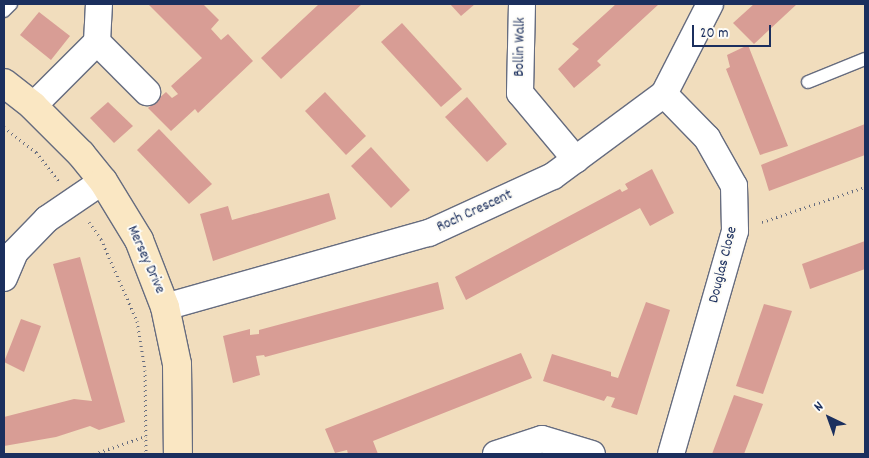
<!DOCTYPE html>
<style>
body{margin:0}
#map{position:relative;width:869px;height:458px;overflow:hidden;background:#f1ddbd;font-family:Dekko,sans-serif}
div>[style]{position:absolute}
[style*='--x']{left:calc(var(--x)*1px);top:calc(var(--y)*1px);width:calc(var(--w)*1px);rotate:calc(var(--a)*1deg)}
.building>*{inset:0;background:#d89d95}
.path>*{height:3px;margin-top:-1.5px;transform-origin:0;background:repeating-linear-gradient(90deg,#666c7f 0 1px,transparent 0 5px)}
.roads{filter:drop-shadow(1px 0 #666c7f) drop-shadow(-1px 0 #666c7f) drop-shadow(0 1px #666c7f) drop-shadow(0 -1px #666c7f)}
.lane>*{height:12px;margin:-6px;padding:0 6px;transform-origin:6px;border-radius:6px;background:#fff}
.street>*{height:26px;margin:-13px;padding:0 13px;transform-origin:13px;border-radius:13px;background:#fff}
.secondary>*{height:28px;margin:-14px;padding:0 14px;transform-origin:14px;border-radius:14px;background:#fae7c3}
span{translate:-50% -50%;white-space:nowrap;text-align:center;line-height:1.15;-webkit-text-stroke:4px #fdfcf7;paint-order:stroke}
.street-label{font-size:15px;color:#1b2f5e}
.frame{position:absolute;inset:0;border:5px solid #1b2f5e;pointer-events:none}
.north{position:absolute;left:804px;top:393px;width:50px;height:50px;-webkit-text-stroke:4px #fdfcf7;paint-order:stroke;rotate:318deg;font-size:14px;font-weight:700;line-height:20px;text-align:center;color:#1b2f5e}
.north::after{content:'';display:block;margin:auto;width:18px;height:22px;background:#1b2f5e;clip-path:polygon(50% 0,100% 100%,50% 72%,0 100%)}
.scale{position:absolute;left:692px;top:25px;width:79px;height:22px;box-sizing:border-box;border:2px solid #1b2f5e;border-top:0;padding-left:6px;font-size:15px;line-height:18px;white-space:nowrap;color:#1b2f5e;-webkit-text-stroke:4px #fdfcf7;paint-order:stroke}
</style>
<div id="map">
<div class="building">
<div style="clip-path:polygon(148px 4px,203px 4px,219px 20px,211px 29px,221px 40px,228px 34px,253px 61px,198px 113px,195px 109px,171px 131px,148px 108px,166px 92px,172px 98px,178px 94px,171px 86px,202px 58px)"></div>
<div style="clip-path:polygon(319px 4px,362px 4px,281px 79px,261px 58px)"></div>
<div style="clip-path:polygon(450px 4px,475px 4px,461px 16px)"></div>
<div style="clip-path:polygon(616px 4px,659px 4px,597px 61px,601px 65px,574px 88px,558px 69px,579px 49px,572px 44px)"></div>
<div style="clip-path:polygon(754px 4px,797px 4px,754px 44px,733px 23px)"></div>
<div style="clip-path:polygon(39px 12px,70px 36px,51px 60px,20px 35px)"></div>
<div style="clip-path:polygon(402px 23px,462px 89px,441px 107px,381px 42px)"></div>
<div style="clip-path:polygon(748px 45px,788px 146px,760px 155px,726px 69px,730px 67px,727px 55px)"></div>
<div style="clip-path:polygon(325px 92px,366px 136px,346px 155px,305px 111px)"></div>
<div style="clip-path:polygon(467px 97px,507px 144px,487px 162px,445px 117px)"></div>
<div style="clip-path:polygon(108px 102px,133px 126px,114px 143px,90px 118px)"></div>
<div style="clip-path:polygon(865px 124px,865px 155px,769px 191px,761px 165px)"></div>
<div style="clip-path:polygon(159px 129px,212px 184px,189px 204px,137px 150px)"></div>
<div style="clip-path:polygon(371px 147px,410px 190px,391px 208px,351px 166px)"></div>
<div style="clip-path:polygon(652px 169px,674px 213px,650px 226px,640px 208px,466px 300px,455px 277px,620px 189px,622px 192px,628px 189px,625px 184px)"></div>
<div style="clip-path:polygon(329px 193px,336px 219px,213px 261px,200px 214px,228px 206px,232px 220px)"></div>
<div style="clip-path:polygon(865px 241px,865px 269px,810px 289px,802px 264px)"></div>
<div style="clip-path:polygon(80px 257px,125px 422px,99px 430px,90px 426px,56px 437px,4px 446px,4px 417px,74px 399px,92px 401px,53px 264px)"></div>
<div style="clip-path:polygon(438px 282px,444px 309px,265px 357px,264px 355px,256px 356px,260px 375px,233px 383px,223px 336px,250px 329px,250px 335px,259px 334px,259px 330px)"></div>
<div style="clip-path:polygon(646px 302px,670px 310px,637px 415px,611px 407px,615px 398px,607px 396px,604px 401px,543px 381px,552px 354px,611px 372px,611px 376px,618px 378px)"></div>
<div style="clip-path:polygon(764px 304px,792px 311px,763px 394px,736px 386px)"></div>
<div style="clip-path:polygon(21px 319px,41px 326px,24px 372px,4px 362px)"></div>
<div style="clip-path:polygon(521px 353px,532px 378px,373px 441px,378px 454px,348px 454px,347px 450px,335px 453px,325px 429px)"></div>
<div style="clip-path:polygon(734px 395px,763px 404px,744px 454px,712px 454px)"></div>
</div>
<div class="path">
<div style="--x:4;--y:127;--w:41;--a:38"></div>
<div style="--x:36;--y:152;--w:37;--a:52"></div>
<div style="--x:89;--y:222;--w:21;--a:55"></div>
<div style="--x:101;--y:239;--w:90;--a:66.3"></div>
<div style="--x:137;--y:321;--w:50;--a:80.7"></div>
<div style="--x:145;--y:370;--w:84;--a:89.3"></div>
<div style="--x:762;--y:222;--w:109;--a:-18.8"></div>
<div style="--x:94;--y:454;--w:55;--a:-19.1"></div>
</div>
<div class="roads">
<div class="lane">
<div style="--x:4;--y:11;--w:10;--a:-45"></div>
<div style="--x:808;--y:82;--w:61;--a:-22"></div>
</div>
<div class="street">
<div style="--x:522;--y:4;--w:89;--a:91.3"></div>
<div style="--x:520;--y:93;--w:87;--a:50.1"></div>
<div style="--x:97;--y:42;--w:71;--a:45"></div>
<div style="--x:664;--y:94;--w:62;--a:45.7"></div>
<div style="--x:707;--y:138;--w:55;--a:60.6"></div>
<div style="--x:734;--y:186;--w:45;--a:88.7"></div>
<div style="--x:735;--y:231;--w:232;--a:106"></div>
<div style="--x:33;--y:106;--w:91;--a:-45"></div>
<div style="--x:97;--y:42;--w:38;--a:-87"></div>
<div style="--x:4;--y:278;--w:28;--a:-67"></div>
<div style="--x:15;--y:252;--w:46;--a:-45.9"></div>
<div style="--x:47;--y:219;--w:68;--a:-34.2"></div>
<div style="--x:165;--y:307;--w:274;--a:-15.7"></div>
<div style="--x:429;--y:233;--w:136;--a:-24.7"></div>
<div style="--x:553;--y:176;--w:138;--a:-36.5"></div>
<div style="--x:664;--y:94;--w:101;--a:-62.9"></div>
<div style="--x:496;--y:454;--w:48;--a:-18.1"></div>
<div style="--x:542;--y:439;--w:52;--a:16.7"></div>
</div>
<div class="secondary">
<div style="--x:4;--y:83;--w:37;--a:38"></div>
<div style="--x:33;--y:106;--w:68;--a:45"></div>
<div style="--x:81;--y:154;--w:35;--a:51"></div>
<div style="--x:103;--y:181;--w:69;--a:58.6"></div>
<div style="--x:139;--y:240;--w:72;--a:68.8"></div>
<div style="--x:165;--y:307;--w:58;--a:78.1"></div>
<div style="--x:177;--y:364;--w:90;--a:89.4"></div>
</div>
</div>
<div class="street-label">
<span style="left:521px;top:47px;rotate:-89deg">Bollin Walk</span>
<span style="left:475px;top:212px;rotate:-25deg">Roch Crescent</span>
<span style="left:145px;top:260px;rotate:66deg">Mersey Drive</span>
<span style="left:724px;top:265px;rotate:-76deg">Douglas Close</span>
</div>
<div class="frame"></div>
<div class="north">N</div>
<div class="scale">20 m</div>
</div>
